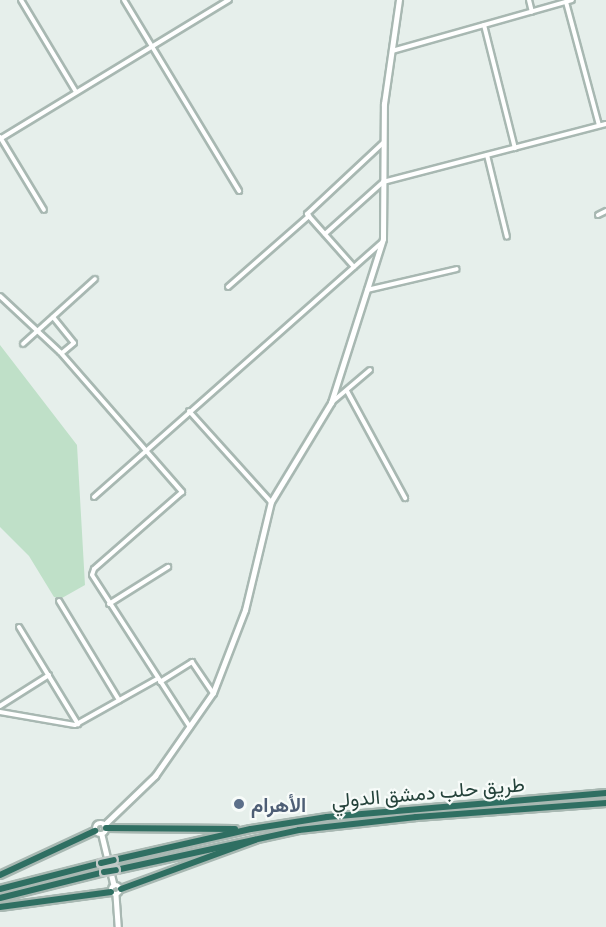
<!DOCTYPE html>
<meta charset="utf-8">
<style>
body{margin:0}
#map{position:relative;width:606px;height:927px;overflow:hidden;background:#e6efeb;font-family:"Archivo Narrow",Vazirmatn,sans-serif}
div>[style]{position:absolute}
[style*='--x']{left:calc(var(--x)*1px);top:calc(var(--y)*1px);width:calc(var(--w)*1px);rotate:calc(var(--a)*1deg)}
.green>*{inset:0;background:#bfe0c8}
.roads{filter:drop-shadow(2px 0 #a8b8b2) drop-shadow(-2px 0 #a8b8b2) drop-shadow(0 2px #a8b8b2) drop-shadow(0 -2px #a8b8b2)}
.street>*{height:4px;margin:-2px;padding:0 2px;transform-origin:2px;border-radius:2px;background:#fff}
.secondary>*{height:4.5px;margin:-2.25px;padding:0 2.25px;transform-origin:2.25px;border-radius:2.25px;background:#fff}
.secondary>.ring{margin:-2.25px;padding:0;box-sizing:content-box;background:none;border:4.5px solid #fff;border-radius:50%}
.highway>*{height:6px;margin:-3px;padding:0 3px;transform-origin:3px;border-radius:3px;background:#2f6f62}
.bridges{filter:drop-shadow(2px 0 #c2cac8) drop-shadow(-2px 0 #c2cac8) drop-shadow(0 2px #c2cac8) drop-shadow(0 -2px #c2cac8)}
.highway-bridge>*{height:6px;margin:-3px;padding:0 3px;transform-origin:3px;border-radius:3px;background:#2f6f62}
.dots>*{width:16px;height:16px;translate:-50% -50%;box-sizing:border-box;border:3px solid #f7fbf9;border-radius:50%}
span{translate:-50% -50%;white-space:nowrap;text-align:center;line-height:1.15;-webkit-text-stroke:4.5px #f7fbf9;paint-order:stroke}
.street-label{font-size:20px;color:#24423a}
.service-label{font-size:20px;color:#4e5e75;font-weight:700}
.left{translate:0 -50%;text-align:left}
</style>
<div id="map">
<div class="green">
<div style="clip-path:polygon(0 345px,77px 445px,85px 585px,62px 598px,54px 597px,29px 556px,0 527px)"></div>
</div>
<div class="roads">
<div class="street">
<div style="--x:21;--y:0;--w:107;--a:59.1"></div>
<div style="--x:124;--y:0;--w:223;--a:58.9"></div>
<div style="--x:529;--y:0;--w:12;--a:76"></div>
<div style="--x:566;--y:2;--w:127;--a:75"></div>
<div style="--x:484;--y:25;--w:127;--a:75.9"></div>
<div style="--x:392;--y:51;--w:187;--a:-15.8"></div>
<div style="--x:0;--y:137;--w:85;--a:58.9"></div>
<div style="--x:0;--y:139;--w:268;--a:-31.3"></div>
<div style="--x:487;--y:155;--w:84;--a:76.3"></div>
<div style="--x:598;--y:215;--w:9;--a:-27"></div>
<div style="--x:325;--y:234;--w:78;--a:-41.9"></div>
<div style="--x:383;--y:182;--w:230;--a:-14.6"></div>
<div style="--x:354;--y:267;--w:71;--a:-131.6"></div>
<div style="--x:307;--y:214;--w:104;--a:-43.1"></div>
<div style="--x:228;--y:287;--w:108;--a:-41.2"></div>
<div style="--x:367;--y:290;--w:92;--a:-13.1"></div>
<div style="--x:0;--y:296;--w:82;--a:43"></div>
<div style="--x:60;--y:352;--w:186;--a:48.9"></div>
<div style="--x:182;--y:492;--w:117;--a:138.8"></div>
<div style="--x:94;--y:569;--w:6;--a:108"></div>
<div style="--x:92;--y:575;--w:181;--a:57.2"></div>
<div style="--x:53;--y:317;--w:33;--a:51"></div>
<div style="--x:74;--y:343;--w:16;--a:140"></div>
<div style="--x:23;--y:344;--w:97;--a:-42.1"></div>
<div style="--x:347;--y:391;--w:122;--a:61.5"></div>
<div style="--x:331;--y:403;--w:51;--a:-40.2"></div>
<div style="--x:189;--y:411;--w:122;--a:48"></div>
<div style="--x:94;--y:497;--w:383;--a:-41.5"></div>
<div style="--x:59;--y:601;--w:116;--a:58.8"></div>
<div style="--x:109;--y:604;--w:70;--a:-32.1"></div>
<div style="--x:19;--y:627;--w:114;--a:58.7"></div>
<div style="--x:160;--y:682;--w:38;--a:-32"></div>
<div style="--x:192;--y:662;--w:37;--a:56"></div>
<div style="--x:0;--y:706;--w:58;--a:-32.3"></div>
<div style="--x:0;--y:712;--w:76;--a:9.8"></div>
<div style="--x:75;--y:725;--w:94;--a:-29.3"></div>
</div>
<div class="secondary">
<div class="ring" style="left:95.5px;top:823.5px;width:6.5px;height:6.5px"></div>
<div style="--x:104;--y:825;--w:71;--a:-43.9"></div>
<div style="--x:155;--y:776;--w:101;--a:-55.1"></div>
<div style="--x:213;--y:693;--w:89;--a:-68.9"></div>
<div style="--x:245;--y:610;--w:111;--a:-76.5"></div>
<div style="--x:271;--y:502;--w:116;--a:-58.8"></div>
<div style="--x:331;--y:403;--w:172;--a:-72.4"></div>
<div style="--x:383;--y:239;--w:135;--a:-89.6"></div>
<div style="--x:384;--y:104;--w:105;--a:-81.8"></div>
<div style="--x:102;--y:835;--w:51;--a:76.5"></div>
<div class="ring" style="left:111px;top:885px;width:5.5px;height:5.5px"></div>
<div style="--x:116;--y:895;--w:32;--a:86"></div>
</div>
<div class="highway">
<div style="--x:106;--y:828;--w:129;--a:0.4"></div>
<div style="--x:114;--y:860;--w:140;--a:-12.8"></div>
<div style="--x:251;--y:829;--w:77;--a:-9"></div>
<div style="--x:327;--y:817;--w:280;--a:-4.9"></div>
<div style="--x:116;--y:870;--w:187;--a:-12.3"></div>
<div style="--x:299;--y:830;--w:118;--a:-6.3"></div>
<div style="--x:416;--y:817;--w:191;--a:-4.2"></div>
<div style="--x:0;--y:875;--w:105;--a:-24.9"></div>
<div style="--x:0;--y:889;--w:104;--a:-14.4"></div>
<div style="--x:121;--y:889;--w:143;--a:-20.1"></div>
<div style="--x:0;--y:898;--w:107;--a:-14"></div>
<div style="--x:0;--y:907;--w:112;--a:-7.7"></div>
</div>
</div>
<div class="bridges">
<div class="highway-bridge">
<div style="--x:101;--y:863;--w:13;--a:-13"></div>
<div style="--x:104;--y:872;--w:12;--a:-9"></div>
</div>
</div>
<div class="dots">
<div style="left:239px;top:804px;background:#5c6f8a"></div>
</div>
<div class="street-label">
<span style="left:428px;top:792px;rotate:-5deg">طريق حلب دمشق الدولي</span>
</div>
<div class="service-label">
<span class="left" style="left:251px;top:804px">الأهرام</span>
</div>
</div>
